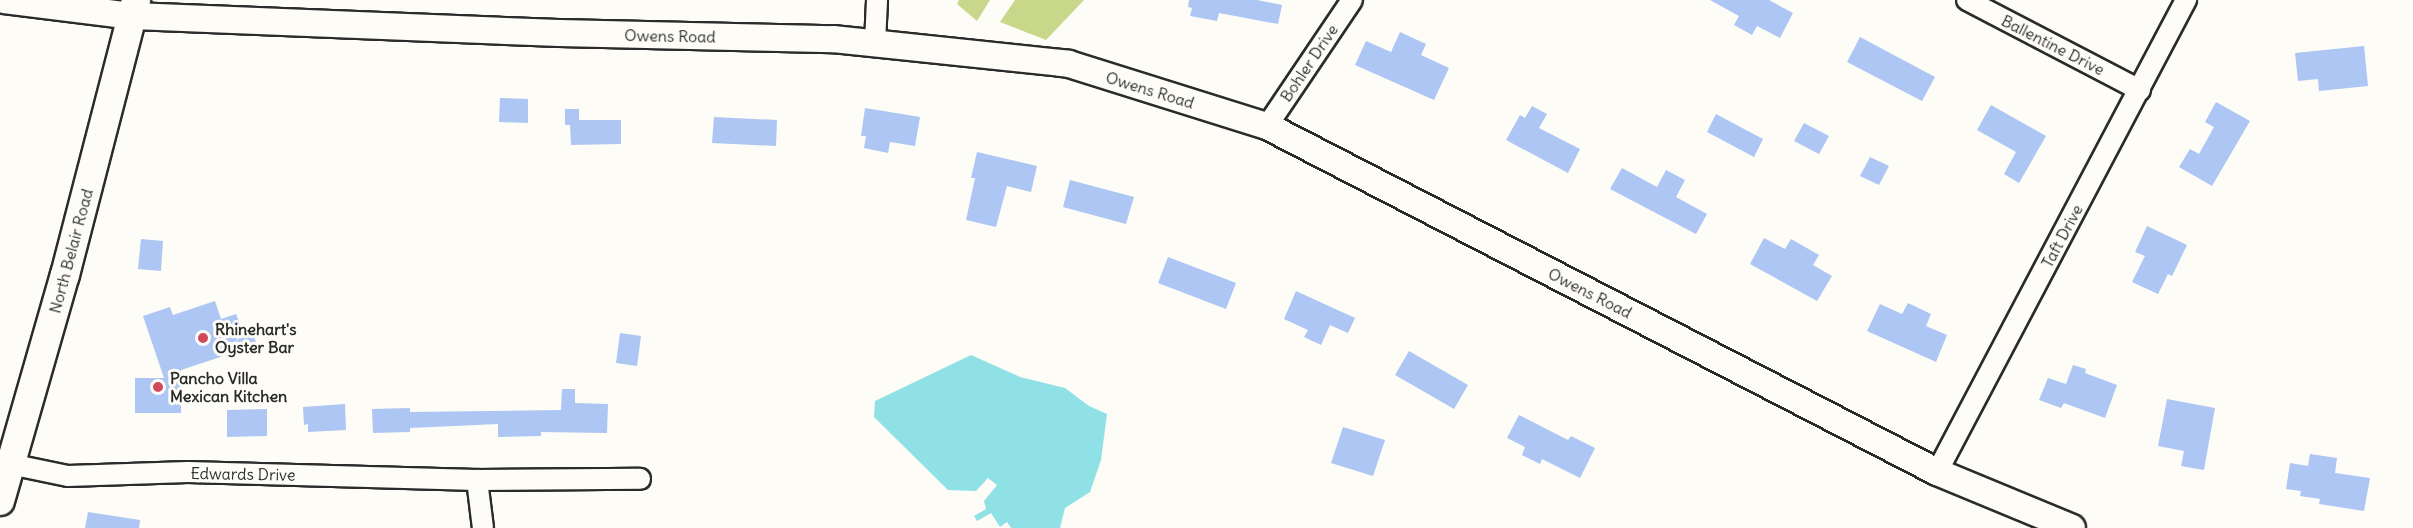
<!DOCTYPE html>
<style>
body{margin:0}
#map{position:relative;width:2413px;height:528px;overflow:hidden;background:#fdfcf7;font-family:Delius,sans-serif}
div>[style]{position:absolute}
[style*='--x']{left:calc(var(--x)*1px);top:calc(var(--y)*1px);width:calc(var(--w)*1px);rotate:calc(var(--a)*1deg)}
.green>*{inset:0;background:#c9d78b}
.water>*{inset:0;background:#8fe1e5}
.building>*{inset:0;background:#adc6f3}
.roads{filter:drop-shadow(2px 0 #2b2b2b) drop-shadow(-2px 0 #2b2b2b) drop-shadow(0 2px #2b2b2b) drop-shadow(0 -2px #2b2b2b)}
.minor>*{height:20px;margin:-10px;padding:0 10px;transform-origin:10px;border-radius:10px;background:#fdfcf7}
.tertiary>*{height:26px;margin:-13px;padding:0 13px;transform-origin:13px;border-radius:13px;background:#fdfcf7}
.secondary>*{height:28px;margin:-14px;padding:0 14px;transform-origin:14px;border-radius:14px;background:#fdfcf7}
.dots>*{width:16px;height:16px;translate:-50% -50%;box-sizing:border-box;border:3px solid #fdfcf7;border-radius:50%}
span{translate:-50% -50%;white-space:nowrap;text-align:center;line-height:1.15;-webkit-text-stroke:6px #fdfcf7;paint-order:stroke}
.street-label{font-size:16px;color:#2b2b2b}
.poi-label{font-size:16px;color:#2b2b2b;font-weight:700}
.left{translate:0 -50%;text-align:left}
</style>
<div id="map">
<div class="green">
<div style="clip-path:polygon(959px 0,990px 0,977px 21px,957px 4px)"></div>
<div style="clip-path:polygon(1015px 0,1084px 0,1046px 40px,1000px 22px)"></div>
</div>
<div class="water">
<div style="clip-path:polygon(971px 355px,1020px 377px,1065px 388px,1089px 406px,1107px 414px,1101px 460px,1090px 492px,1065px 508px,1060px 528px,1011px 528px,1007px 522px,1000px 527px,991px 513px,977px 521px,974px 516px,986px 509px,984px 501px,997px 485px,988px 478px,976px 491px,948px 490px,874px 417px,875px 401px)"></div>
</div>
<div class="building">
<div style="clip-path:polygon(1189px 0,1257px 0,1282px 5px,1278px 24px,1219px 13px,1217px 21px,1190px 16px,1192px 8px,1188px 7px)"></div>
<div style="clip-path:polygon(1710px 0,1769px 0,1793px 13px,1780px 38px,1757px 26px,1752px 35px,1734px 25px,1739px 16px)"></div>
<div style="clip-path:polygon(1400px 32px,1426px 44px,1421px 55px,1449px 68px,1434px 100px,1355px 65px,1366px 41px,1391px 52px)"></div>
<div style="clip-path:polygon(1860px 37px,1935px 77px,1922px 101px,1847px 62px)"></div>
<div style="clip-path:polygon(2364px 46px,2368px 86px,2319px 91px,2318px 79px,2298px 81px,2295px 53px)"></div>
<div style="clip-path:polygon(500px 98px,528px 99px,528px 123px,499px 122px)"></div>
<div style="clip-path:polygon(2216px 102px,2250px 121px,2212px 186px,2179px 167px,2190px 149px,2199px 154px,2214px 127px,2205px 122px)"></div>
<div style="clip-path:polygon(1991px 105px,2046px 136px,2019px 183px,2004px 174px,2016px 152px,1977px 130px)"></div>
<div style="clip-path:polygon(1532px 106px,1547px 114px,1539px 128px,1580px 149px,1568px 173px,1506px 140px,1520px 115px,1525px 118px)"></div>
<div style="clip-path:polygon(865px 108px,920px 117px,915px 146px,890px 142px,888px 153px,864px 148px,866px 136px,861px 136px)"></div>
<div style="clip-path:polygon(565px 109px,579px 109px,579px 120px,621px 120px,621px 144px,571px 145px,570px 125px,565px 125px)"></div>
<div style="clip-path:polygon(1716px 114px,1763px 139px,1754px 157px,1707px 132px)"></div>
<div style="clip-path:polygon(714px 117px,777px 120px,776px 146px,712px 143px)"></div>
<div style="clip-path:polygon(1804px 123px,1829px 136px,1819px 154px,1794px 141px)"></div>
<div style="clip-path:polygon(977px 152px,1037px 166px,1031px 192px,1007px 186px,996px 227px,966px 220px,975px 178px,971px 178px)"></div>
<div style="clip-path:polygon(1870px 157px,1889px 166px,1879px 185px,1860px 176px)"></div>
<div style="clip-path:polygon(1622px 168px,1657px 187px,1666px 170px,1685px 180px,1676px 197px,1707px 214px,1696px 234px,1610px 189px)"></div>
<div style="clip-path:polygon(1070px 180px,1134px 197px,1126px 224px,1063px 207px)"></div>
<div style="clip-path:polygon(2147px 226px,2187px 245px,2172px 276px,2168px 274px,2158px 294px,2132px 282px,2145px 256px,2135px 252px)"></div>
<div style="clip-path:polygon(1764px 238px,1785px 249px,1791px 239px,1819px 255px,1813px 265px,1832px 276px,1817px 301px,1750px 264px)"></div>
<div style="clip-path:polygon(141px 239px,163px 241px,161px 271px,138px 269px)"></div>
<div style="clip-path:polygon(1168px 257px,1236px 283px,1226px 309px,1158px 283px)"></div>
<div style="clip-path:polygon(1296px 291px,1355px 318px,1348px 333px,1330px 325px,1321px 345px,1304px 337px,1308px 330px,1284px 319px)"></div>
<div style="clip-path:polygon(215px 301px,221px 319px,236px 314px,242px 330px,251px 326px,257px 345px,181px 370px,181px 413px,135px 413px,135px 378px,164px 378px,143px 316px,170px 307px,173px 315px)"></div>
<div style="clip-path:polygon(1908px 303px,1931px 314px,1926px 326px,1947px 335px,1936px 362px,1867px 331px,1880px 304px,1902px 314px)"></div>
<div style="clip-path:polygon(620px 333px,641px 336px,637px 366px,616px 363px)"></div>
<div style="clip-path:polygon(1409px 351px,1468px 385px,1454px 409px,1395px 375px)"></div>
<div style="clip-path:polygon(2073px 365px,2086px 369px,2085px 373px,2117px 385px,2105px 418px,2064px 403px,2061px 408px,2039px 400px,2048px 378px,2066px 384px)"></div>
<div style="clip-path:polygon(562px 389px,575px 389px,575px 403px,608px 404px,607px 433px,541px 432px,541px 436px,498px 437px,498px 424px,410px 428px,410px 432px,373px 433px,372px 409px,410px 408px,410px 412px,561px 410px)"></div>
<div style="clip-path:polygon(2167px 399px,2215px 408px,2204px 470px,2181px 466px,2184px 451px,2158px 446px)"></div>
<div style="clip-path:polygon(345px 404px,346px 430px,308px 432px,308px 424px,304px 425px,303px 407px)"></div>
<div style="clip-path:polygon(267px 409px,267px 436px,227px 437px,227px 410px)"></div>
<div style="clip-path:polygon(1519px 415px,1568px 440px,1571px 436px,1595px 448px,1580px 478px,1542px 459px,1540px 464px,1522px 455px,1525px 447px,1507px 438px)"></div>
<div style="clip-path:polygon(1343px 427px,1385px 440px,1373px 476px,1331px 463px)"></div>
<div style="clip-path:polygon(2310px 454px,2337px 458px,2335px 473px,2370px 478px,2364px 511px,2319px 504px,2320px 499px,2300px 496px,2301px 491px,2286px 489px,2290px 463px,2308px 466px)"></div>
<div style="clip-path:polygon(88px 512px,140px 520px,139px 528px,85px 528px)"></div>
</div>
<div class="roads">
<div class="minor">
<div style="--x:1967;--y:0;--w:195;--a:27.5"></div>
<div style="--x:875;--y:43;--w:43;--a:-87.3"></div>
<div style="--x:1267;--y:126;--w:152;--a:-56"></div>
<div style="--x:10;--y:464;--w:59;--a:11.7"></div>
<div style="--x:68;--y:476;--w:120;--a:-1.9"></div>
<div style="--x:188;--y:472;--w:289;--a:1.6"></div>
<div style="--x:477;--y:480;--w:163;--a:-0.4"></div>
<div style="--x:1937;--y:472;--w:534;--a:-62.19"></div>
<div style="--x:477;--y:480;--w:48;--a:82.9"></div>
</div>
<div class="tertiary">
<div style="--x:4;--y:0;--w:130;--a:7.1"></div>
<div style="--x:133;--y:16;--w:426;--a:2.3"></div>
<div style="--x:559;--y:33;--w:274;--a:1.3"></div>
<div style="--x:833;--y:39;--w:237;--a:6"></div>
<div style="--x:1069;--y:64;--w:207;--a:17.4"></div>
<div style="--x:1267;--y:126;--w:754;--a:27.31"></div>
<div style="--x:1937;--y:472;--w:146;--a:22.5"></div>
</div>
<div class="secondary">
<div style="--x:0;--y:501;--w:235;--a:-74"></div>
<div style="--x:65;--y:275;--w:284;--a:-75.5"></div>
</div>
</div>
<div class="dots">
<div style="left:203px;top:338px;background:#d1495b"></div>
<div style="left:158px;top:387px;background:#d1495b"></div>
</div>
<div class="street-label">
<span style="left:670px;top:36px;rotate:1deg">Owens Road</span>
<span style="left:2053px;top:45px;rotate:27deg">Ballentine Drive</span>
<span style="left:1309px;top:63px;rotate:-56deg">Bohler Drive</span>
<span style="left:1150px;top:90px;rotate:17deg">Owens Road</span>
<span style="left:2062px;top:236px;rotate:-62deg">Taft Drive</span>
<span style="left:71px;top:251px;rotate:-75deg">North Belair Road</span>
<span style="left:1590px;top:293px;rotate:27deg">Owens Road</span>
<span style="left:243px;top:474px;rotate:1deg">Edwards Drive</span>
</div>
<div class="poi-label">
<span class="left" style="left:215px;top:338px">Rhinehart's<br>Oyster Bar</span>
<span class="left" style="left:170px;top:387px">Pancho Villa<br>Mexican Kitchen</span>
</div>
</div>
